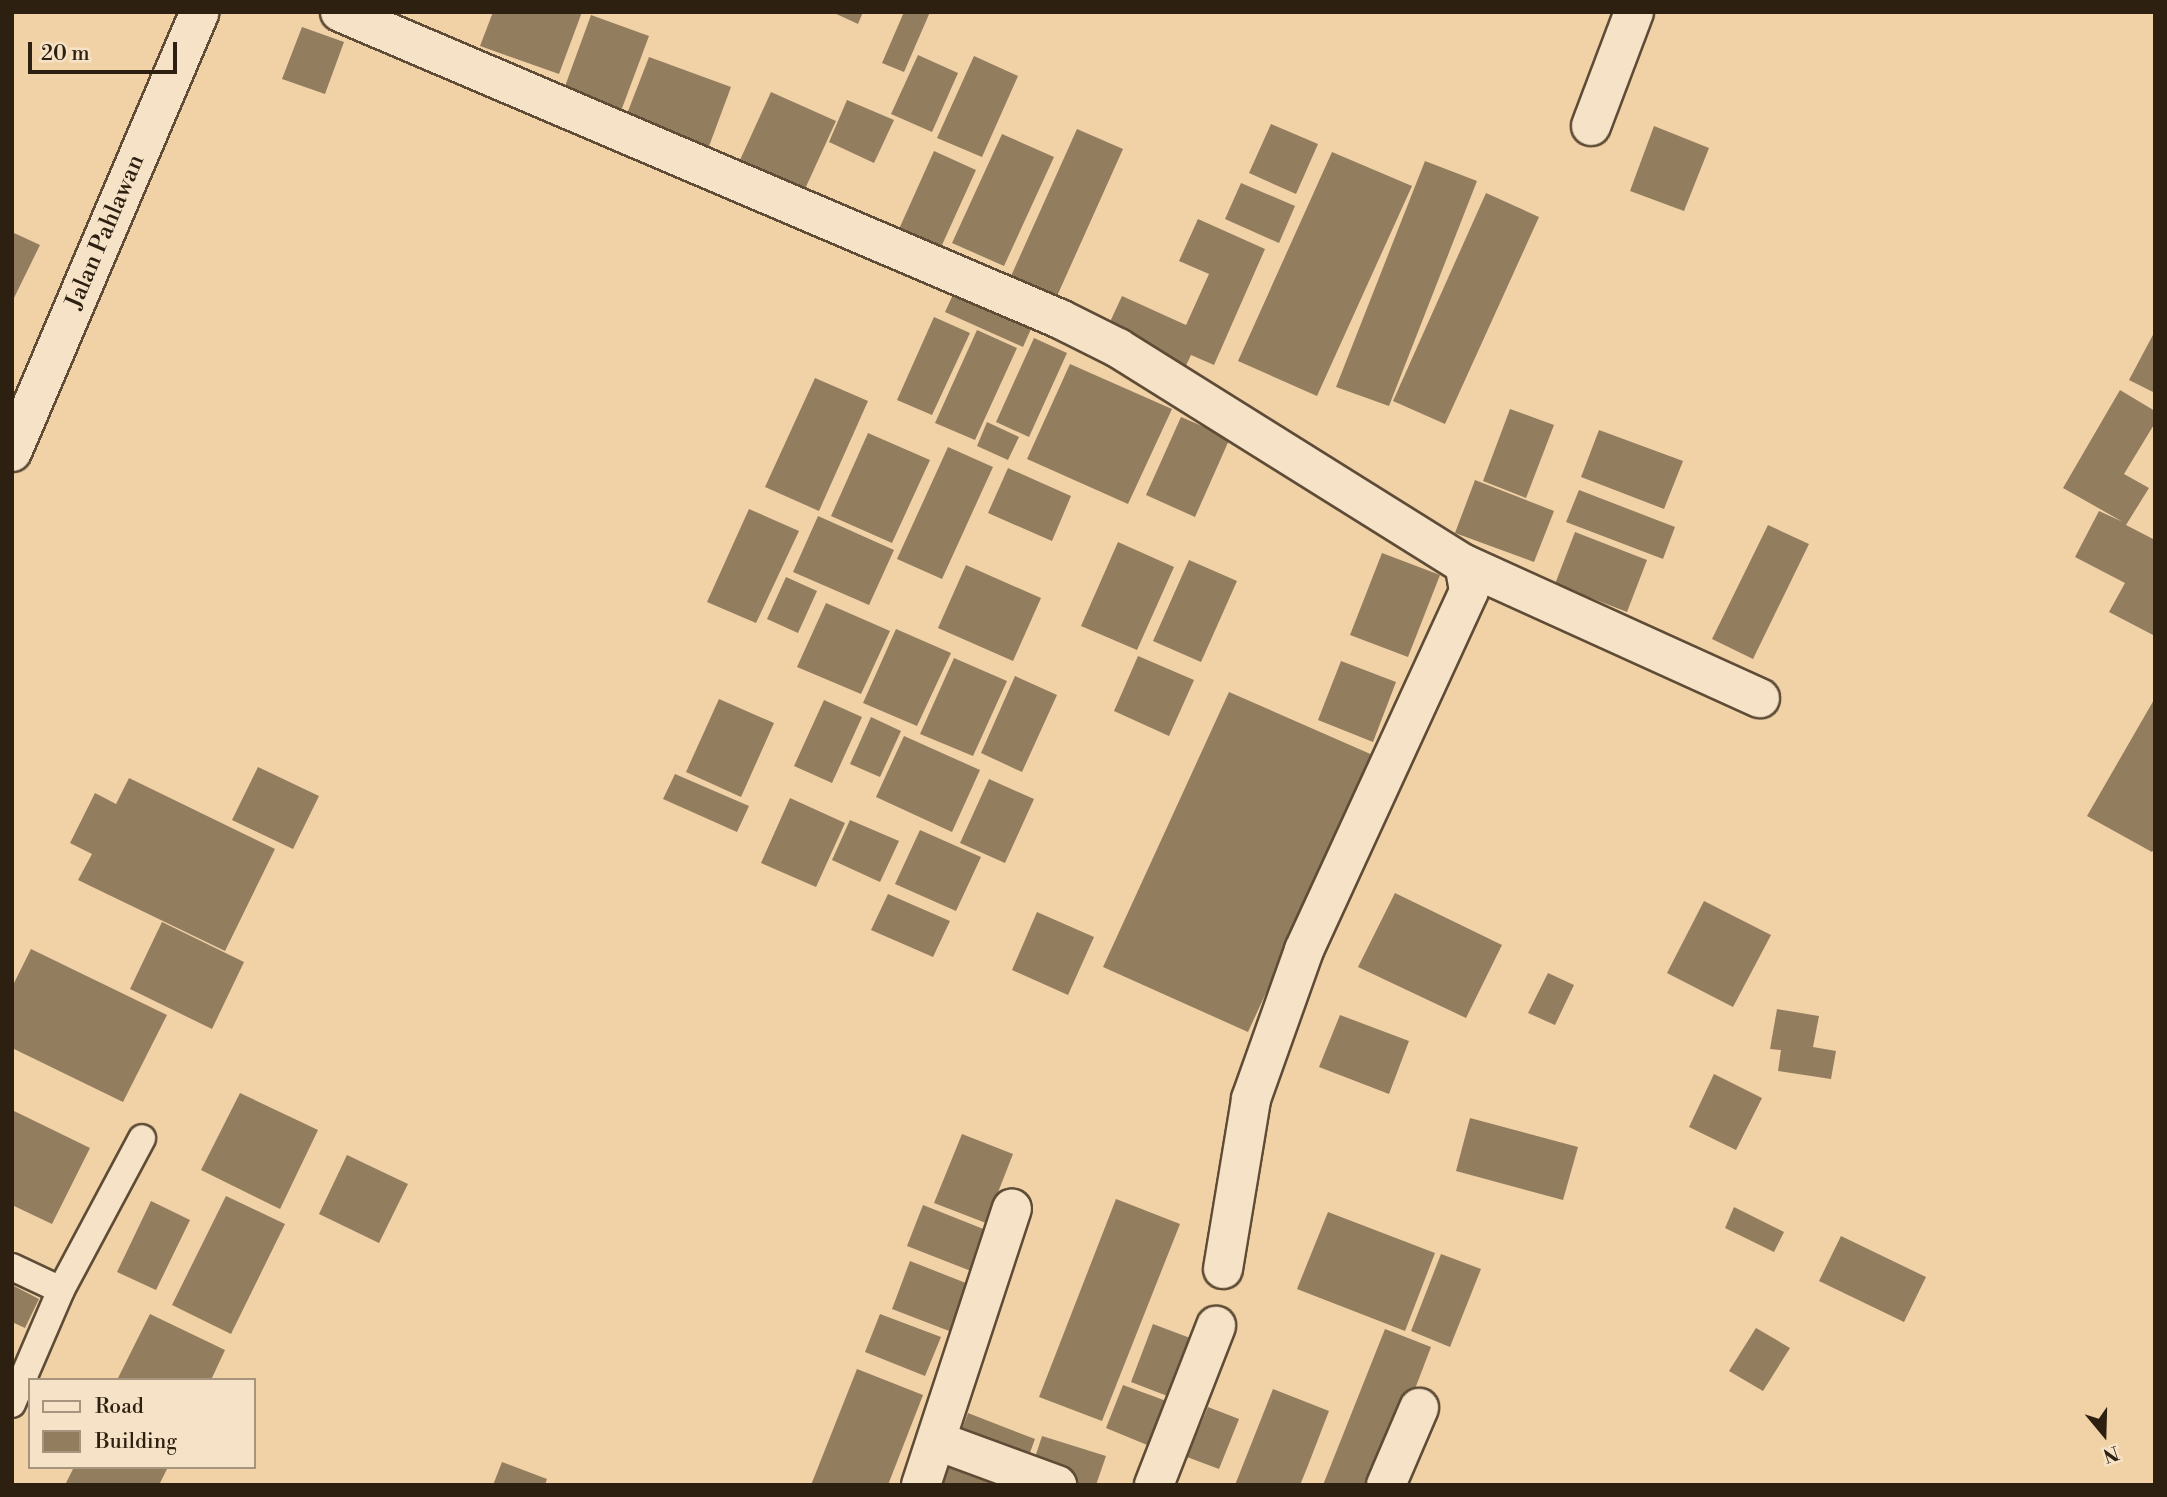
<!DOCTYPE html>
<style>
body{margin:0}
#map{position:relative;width:2167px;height:1497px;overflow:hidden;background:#f1d2a7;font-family:"Libre Bodoni",serif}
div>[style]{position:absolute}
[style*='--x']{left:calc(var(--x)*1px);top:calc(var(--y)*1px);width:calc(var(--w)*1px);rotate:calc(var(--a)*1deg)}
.building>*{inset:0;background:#937d5f}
.roads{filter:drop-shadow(2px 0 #5e4c36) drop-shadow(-2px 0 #5e4c36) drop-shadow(0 2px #5e4c36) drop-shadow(0 -2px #5e4c36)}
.lane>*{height:26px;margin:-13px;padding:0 13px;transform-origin:13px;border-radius:13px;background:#f6e2c6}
.street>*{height:38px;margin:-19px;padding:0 19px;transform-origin:19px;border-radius:19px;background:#f6e2c6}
.secondary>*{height:38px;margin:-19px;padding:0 19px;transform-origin:19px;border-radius:19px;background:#f6e2c6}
span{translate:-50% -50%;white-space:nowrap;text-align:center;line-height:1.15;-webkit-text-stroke:7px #f6e2c6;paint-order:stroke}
.street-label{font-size:24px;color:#2d2011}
.frame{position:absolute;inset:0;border:14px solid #2d2011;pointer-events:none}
.legend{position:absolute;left:28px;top:1378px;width:228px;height:91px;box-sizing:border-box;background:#f6e2c6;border:2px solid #a6947e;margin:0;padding:9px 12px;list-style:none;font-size:21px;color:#2d2011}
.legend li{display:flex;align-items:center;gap:14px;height:35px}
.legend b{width:35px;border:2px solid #a6947e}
.north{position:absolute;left:2069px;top:1399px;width:70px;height:70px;-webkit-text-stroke:5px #f6e2c6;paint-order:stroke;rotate:161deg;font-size:19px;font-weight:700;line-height:28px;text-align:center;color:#2d2011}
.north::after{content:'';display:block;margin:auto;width:24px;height:32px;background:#2d2011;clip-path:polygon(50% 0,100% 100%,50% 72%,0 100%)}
.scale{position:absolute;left:28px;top:42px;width:149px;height:32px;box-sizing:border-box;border:4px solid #2d2011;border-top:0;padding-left:9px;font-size:21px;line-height:24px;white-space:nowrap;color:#2d2011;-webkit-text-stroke:5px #f6e2c6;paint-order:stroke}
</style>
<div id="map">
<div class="building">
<div style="clip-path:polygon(493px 12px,582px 12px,559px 74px,480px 46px)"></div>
<div style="clip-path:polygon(832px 12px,863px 12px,858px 24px)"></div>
<div style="clip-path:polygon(904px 12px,930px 12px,904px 72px,882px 63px)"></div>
<div style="clip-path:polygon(591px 15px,649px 36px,621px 111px,564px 89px)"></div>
<div style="clip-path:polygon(302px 27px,344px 42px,325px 94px,282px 79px)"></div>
<div style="clip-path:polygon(918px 55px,958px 73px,932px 132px,891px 114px)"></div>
<div style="clip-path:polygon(974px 56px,1018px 76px,982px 157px,937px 138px)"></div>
<div style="clip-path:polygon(649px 57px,731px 87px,708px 149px,625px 119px)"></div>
<div style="clip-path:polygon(771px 92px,836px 121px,805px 189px,740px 160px)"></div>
<div style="clip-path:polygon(847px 100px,894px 120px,874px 163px,829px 142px)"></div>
<div style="clip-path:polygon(1271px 124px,1318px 144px,1296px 194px,1249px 173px)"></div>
<div style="clip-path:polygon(1654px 126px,1709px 148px,1684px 211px,1630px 191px)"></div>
<div style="clip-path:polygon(1077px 129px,1123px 149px,1053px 305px,1007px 285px)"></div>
<div style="clip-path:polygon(1002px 134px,1054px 157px,1004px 266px,952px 243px)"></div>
<div style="clip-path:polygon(934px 151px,976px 170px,937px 256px,895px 238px)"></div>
<div style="clip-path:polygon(1332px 152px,1412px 186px,1317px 396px,1238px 361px)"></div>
<div style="clip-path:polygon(1425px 161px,1477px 181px,1389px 406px,1336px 387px)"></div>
<div style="clip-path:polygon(1241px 183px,1295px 206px,1279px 243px,1225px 219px)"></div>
<div style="clip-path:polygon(1486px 193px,1539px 217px,1445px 424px,1393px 401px)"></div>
<div style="clip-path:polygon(1198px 219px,1265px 249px,1214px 365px,1191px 355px,1183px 372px,1103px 337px,1122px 296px,1186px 325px,1209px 274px,1179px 261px)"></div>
<div style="clip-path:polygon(12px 232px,40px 245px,12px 302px)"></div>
<div style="clip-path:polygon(957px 286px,1035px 320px,1023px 347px,945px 312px)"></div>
<div style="clip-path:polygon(934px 317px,970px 333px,932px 415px,897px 400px)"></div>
<div style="clip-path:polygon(977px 330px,1017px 348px,975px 440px,935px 423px)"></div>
<div style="clip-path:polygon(2155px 331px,2155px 393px,2129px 380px)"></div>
<div style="clip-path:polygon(1034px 338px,1067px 353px,1029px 437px,996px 422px)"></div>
<div style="clip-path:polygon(1070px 364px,1172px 409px,1128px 504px,1027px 459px)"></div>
<div style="clip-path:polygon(815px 378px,868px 401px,819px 511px,765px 487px)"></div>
<div style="clip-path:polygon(2120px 390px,2155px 411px,2155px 423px,2124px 474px,2149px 488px,2126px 525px,2155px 540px,2155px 636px,2109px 612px,2125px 583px,2075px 557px,2099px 511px,2123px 522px,2063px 488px)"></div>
<div style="clip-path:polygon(1510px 409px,1554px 425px,1526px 498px,1483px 481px)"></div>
<div style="clip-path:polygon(1181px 417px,1230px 438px,1195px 517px,1146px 495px)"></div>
<div style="clip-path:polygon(987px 422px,1019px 437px,1008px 460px,977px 446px)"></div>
<div style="clip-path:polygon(1599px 430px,1683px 461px,1664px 509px,1581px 477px)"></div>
<div style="clip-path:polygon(868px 433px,930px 460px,892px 543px,831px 516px)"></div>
<div style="clip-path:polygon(948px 447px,993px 467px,942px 579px,897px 559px)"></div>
<div style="clip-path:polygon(1008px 468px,1071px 496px,1052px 541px,988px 513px)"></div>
<div style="clip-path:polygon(1475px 480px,1554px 511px,1534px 562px,1455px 533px)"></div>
<div style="clip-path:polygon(1579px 490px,1675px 527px,1663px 559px,1566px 522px)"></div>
<div style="clip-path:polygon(749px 509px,799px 531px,756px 623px,707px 602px)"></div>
<div style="clip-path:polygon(818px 516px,894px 550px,869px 605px,793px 572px)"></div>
<div style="clip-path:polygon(1768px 525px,1809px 544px,1753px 659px,1712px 639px)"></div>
<div style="clip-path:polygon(1575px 532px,1647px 560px,1627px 612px,1555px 584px)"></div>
<div style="clip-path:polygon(1118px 542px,1174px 567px,1137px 650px,1081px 626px)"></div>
<div style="clip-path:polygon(1382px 553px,1440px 575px,1408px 657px,1350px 635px)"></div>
<div style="clip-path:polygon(1189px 560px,1237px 581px,1201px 662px,1153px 641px)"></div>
<div style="clip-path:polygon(966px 565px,1041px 598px,1013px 661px,938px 628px)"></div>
<div style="clip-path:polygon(786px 577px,817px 591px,798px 633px,767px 619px)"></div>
<div style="clip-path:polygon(826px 603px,890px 631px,861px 694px,797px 667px)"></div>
<div style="clip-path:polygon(896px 629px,951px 653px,917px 726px,863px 703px)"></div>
<div style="clip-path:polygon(1138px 656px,1194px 680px,1169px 736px,1114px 711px)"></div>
<div style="clip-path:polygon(954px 658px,1007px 681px,973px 756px,920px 734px)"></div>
<div style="clip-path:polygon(1341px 661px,1396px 682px,1373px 742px,1318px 720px)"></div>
<div style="clip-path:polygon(1015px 676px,1057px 695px,1022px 772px,981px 753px)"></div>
<div style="clip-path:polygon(1229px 692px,1375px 756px,1248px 1032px,1103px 967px)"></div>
<div style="clip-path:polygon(2155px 698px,2155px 847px,2152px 852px,2087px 816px)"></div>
<div style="clip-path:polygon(719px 699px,774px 723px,741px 797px,686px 772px)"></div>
<div style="clip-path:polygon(824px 700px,862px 717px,832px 783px,794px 766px)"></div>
<div style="clip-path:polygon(871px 717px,901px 731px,880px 777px,850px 764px)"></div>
<div style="clip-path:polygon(904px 736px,980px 770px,952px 832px,876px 797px)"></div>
<div style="clip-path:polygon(258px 767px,319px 796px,293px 849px,232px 820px)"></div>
<div style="clip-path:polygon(675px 774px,749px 806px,737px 832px,663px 799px)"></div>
<div style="clip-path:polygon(129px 778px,275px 849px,225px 951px,78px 880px,92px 854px,70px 843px,95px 793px,116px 804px)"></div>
<div style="clip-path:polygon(989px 779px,1034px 799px,1005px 863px,960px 843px)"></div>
<div style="clip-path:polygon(790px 798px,845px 823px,816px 887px,761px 863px)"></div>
<div style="clip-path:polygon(850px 820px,899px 841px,880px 882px,832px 860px)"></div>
<div style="clip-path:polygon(920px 830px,981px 857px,956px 911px,895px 884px)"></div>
<div style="clip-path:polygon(1395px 893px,1502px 945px,1466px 1018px,1358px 967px)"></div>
<div style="clip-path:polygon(888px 894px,950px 921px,933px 957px,871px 930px)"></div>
<div style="clip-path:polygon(1704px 901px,1771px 935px,1733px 1007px,1667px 973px)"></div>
<div style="clip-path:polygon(1037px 912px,1094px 937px,1068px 995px,1012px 970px)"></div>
<div style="clip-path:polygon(162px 922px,244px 962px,212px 1029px,130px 989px)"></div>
<div style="clip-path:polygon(31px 949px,167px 1015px,123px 1102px,12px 1048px,12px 987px)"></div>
<div style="clip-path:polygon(1548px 973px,1574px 985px,1555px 1025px,1528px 1013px)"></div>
<div style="clip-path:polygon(1777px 1009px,1819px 1016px,1813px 1047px,1836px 1051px,1831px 1079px,1778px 1071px,1781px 1050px,1770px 1049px)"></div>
<div style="clip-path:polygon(1340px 1015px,1409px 1041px,1389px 1094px,1319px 1067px)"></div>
<div style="clip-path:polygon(1714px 1074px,1762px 1098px,1736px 1150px,1689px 1127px)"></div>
<div style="clip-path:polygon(240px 1093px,318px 1130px,280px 1209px,201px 1170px)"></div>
<div style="clip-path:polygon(12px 1110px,90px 1148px,52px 1224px,12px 1205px)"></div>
<div style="clip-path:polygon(1470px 1118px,1578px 1147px,1563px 1200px,1456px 1171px)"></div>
<div style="clip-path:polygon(962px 1134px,1013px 1154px,986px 1223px,934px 1203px)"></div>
<div style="clip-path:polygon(347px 1155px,408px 1184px,379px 1243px,319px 1214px)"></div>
<div style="clip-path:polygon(226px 1196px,285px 1224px,231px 1334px,172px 1305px)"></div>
<div style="clip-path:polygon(1116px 1199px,1180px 1224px,1102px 1421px,1039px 1397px)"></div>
<div style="clip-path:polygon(151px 1201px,190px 1220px,156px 1290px,117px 1272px)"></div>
<div style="clip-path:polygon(923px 1205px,991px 1232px,976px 1273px,907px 1246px)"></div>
<div style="clip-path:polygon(1734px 1207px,1784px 1232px,1774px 1252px,1725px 1228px)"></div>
<div style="clip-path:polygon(1328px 1212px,1435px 1253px,1405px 1331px,1297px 1289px)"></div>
<div style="clip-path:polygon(1841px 1236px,1926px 1277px,1904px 1322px,1819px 1281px)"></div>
<div style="clip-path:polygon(1441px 1254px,1481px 1269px,1450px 1347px,1411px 1331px)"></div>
<div style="clip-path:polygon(910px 1261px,976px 1287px,957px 1334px,892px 1309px)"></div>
<div style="clip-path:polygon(12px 1285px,39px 1299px,25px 1328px,12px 1322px)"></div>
<div style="clip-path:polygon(150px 1314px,225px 1350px,211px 1380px,117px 1380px)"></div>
<div style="clip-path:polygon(880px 1314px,941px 1337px,925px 1376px,865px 1352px)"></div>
<div style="clip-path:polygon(1153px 1324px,1206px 1344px,1183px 1402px,1131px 1382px)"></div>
<div style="clip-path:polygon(1756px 1328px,1790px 1348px,1763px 1391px,1729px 1371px)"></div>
<div style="clip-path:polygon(1385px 1329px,1431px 1347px,1410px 1402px,1378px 1485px,1323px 1485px)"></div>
<div style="clip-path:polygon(857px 1369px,923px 1395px,888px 1485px,811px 1485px)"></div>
<div style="clip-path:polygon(1123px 1385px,1169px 1402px,1152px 1447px,1106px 1428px)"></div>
<div style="clip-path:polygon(1273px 1389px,1329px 1411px,1307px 1468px,1300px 1485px,1235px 1485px)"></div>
<div style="clip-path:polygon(1208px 1407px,1239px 1419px,1219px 1469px,1187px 1457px)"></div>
<div style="clip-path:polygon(968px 1413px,1035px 1439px,1018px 1485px,941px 1485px)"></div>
<div style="clip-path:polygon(1042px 1436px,1106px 1456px,1096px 1485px,1026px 1485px)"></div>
<div style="clip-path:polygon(502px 1462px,547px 1479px,545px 1485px,493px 1485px)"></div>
<div style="clip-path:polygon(74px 1467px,168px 1467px,159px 1485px,65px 1485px)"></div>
</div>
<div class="roads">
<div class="lane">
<div style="--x:12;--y:1267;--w:54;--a:25.1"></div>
<div style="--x:61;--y:1290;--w:124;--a:113.3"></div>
<div style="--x:61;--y:1290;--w:172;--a:-61.9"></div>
</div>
<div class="street">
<div style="--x:340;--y:12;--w:783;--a:23.09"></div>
<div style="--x:1060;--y:319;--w:65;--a:26.6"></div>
<div style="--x:1118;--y:348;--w:408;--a:32"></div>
<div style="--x:1464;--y:564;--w:325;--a:24.4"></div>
<div style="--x:1591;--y:126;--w:122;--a:-69.3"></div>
<div style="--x:1223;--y:1269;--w:172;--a:-80.6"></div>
<div style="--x:1251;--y:1099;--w:158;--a:-70.4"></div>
<div style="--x:1304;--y:950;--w:395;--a:-65.3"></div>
<div style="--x:1469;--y:591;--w:27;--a:-100"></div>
<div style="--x:940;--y:1442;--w:125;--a:20.2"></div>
<div style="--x:921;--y:1485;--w:291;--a:-71.8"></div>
<div style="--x:1154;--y:1485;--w:171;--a:-68.7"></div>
<div style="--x:1386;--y:1485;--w:84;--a:-66.8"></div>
</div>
<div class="secondary">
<div style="--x:12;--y:452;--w:478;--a:-66.9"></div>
</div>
</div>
<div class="street-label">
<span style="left:106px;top:232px;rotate:-67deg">Jalan Pahlawan</span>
</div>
<div class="frame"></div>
<ul class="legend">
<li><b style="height:9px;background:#f6e2c6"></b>Road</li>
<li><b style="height:19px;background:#937d5f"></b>Building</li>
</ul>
<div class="north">N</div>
<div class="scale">20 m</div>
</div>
